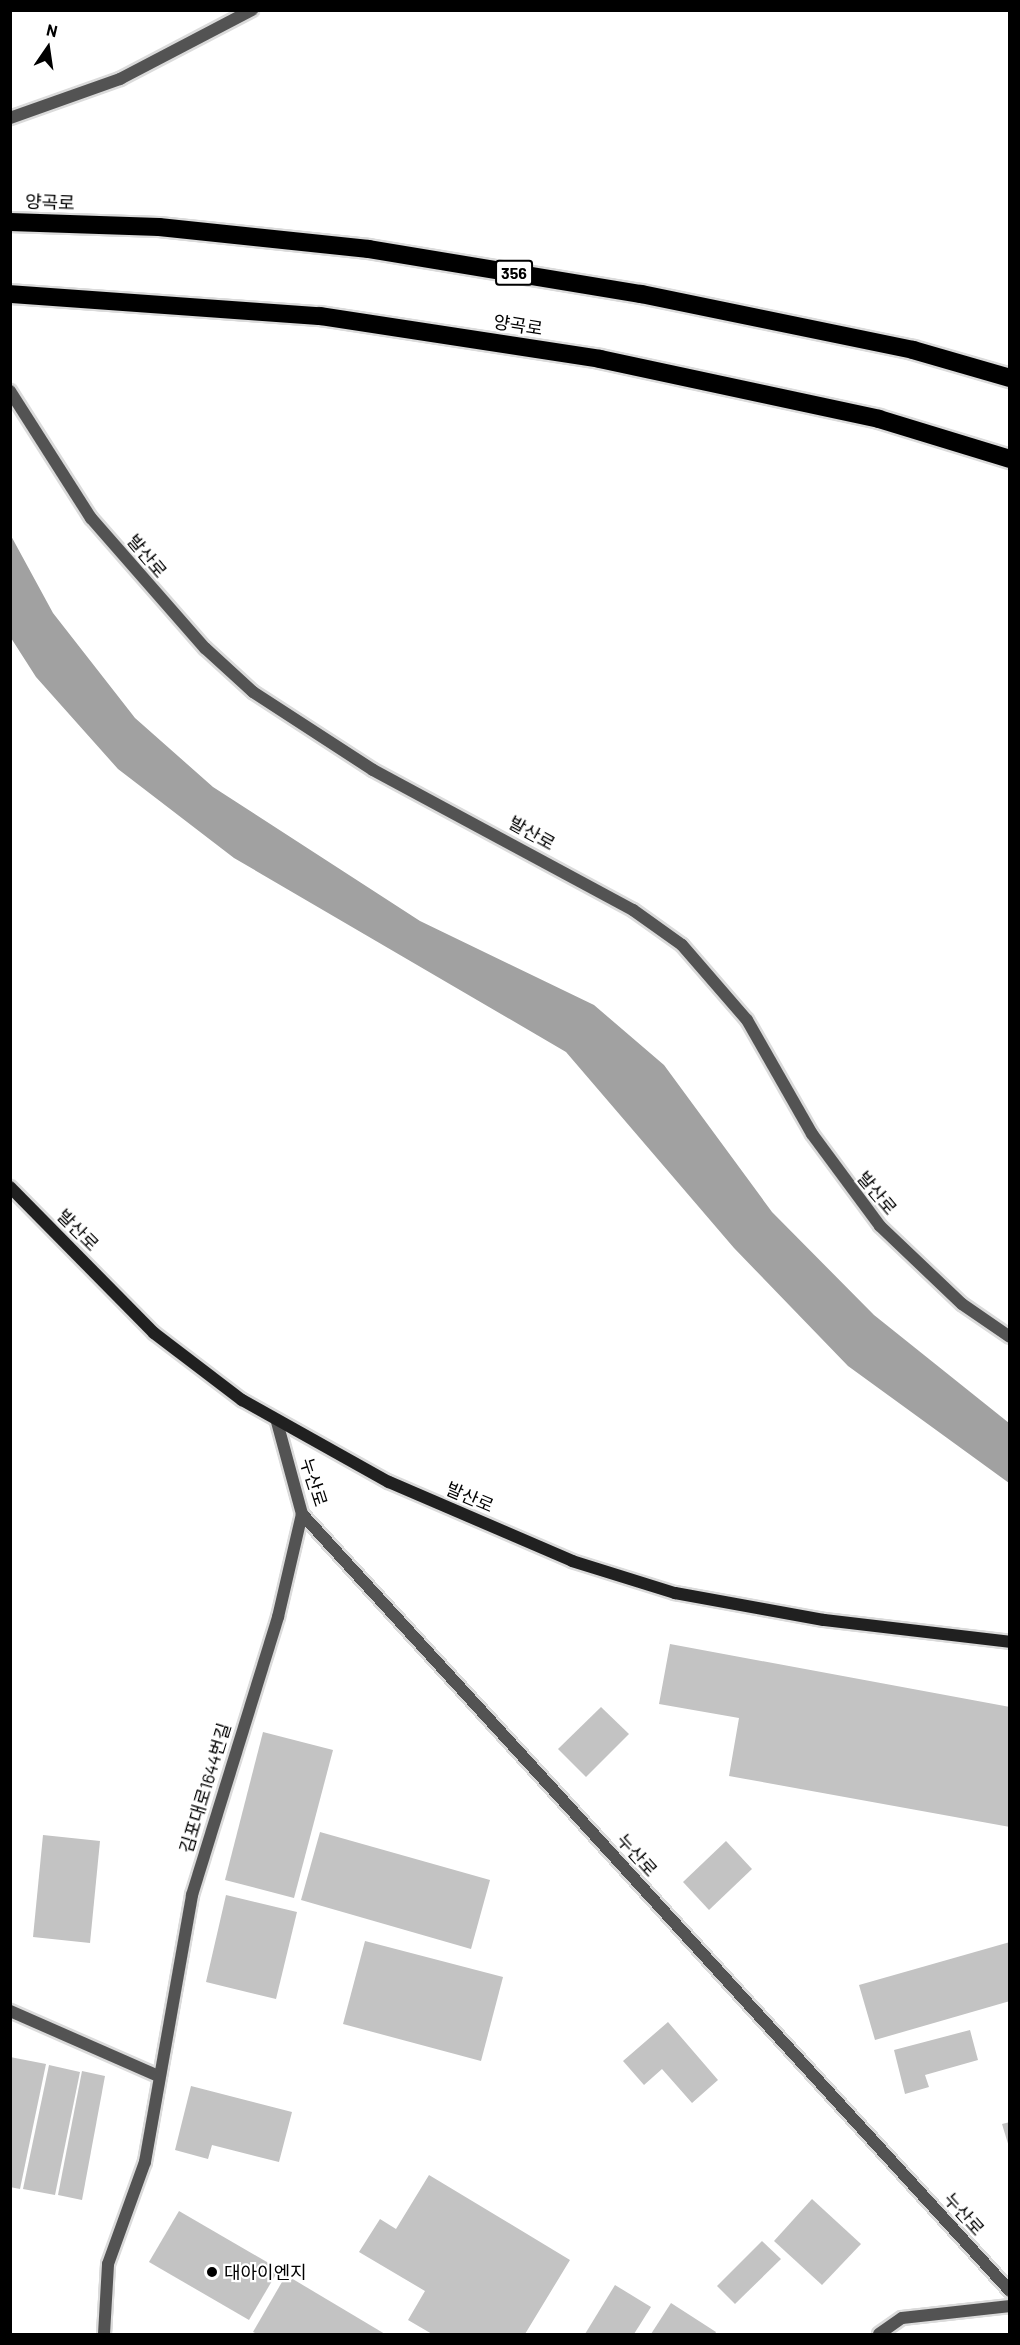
<!DOCTYPE html>
<meta charset="utf-8">
<style>
body{margin:0}
#map{position:relative;width:1020px;height:2345px;overflow:hidden;background:#fff;font-family:Barlow,"Noto Sans KR",sans-serif}
div>[style]{position:absolute}
[style*='--x']{left:calc(var(--x)*1px);top:calc(var(--y)*1px);width:calc(var(--w)*1px);rotate:calc(var(--a)*1deg)}
.water>*{inset:0;background:#a1a1a1}
.building>*{inset:0;background:#c3c3c3}
.roads{filter:drop-shadow(2px 0 #dbdbdb) drop-shadow(-2px 0 #dbdbdb) drop-shadow(0 2px #dbdbdb) drop-shadow(0 -2px #dbdbdb)}
.lane>*{height:12px;margin:-6px;padding:0 6px;transform-origin:6px;border-radius:6px;background:#535353}
.street>*{height:12px;margin:-6px;padding:0 6px;transform-origin:6px;border-radius:6px;background:#535353}
.secondary>*{height:12px;margin:-6px;padding:0 6px;transform-origin:6px;border-radius:6px;background:#202020}
.highway>*{height:18px;margin:-9px;padding:0 9px;transform-origin:9px;border-radius:9px;background:#000}
.dots>*{width:16px;height:16px;translate:-50% -50%;box-sizing:border-box;border:3px solid #fff;border-radius:50%}
span{translate:-50% -50%;white-space:nowrap;text-align:center;line-height:1.15;-webkit-text-stroke:4.5px #fff;paint-order:stroke}
.shield-label span{padding:2px 4px;background:#fff;border:2px solid;border-radius:4px;-webkit-text-stroke-width:0}
.shield-label{font-size:16px;color:#000;font-weight:700}
.street-label{font-size:18px;color:#000}
.poi-label{font-size:18px;color:#000}
.left{translate:0 -50%;text-align:left}
.frame{position:absolute;inset:0;border:12px solid #000;pointer-events:none}
.north{position:absolute;left:18px;top:18px;width:60px;height:60px;-webkit-text-stroke:4px #fff;paint-order:stroke;rotate:13deg;font-size:16px;font-weight:700;line-height:24px;text-align:center;color:#000}
.north::after{content:'';display:block;margin:auto;width:21px;height:27px;background:#000;clip-path:polygon(50% 0,100% 100%,50% 72%,0 100%)}
</style>
<div id="map">
<div class="water">
<div style="clip-path:polygon(10px 534px,53px 613px,135px 718px,213px 787px,420px 921px,594px 1005px,664px 1065px,772px 1212px,874px 1315px,1009px 1423px,1009px 1483px,848px 1366px,734px 1248px,566px 1052px,234px 858px,118px 769px,36px 677px,11px 638px)"></div>
</div>
<div class="building">
<div style="clip-path:polygon(670px 1644px,1010px 1707px,1010px 1827px,729px 1776px,739px 1718px,659px 1704px)"></div>
<div style="clip-path:polygon(601px 1707px,629px 1734px,586px 1777px,558px 1749px)"></div>
<div style="clip-path:polygon(263px 1732px,333px 1750px,294px 1898px,225px 1880px)"></div>
<div style="clip-path:polygon(320px 1832px,490px 1880px,471px 1949px,301px 1900px)"></div>
<div style="clip-path:polygon(43px 1835px,100px 1841px,90px 1943px,33px 1937px)"></div>
<div style="clip-path:polygon(726px 1841px,752px 1869px,709px 1910px,683px 1882px)"></div>
<div style="clip-path:polygon(226px 1895px,297px 1912px,276px 1999px,206px 1982px)"></div>
<div style="clip-path:polygon(365px 1941px,503px 1977px,481px 2061px,343px 2024px)"></div>
<div style="clip-path:polygon(1010px 1942px,1010px 2001px,875px 2040px,859px 1985px)"></div>
<div style="clip-path:polygon(668px 2022px,718px 2080px,692px 2103px,662px 2069px,644px 2085px,623px 2061px)"></div>
<div style="clip-path:polygon(970px 2030px,978px 2060px,925px 2075px,929px 2087px,905px 2094px,894px 2050px)"></div>
<div style="clip-path:polygon(10px 2057px,46px 2064px,20px 2189px,10px 2187px)"></div>
<div style="clip-path:polygon(49px 2065px,80px 2072px,55px 2195px,23px 2189px)"></div>
<div style="clip-path:polygon(82px 2071px,105px 2076px,82px 2200px,58px 2195px)"></div>
<div style="clip-path:polygon(191px 2086px,292px 2112px,279px 2162px,212px 2145px,208px 2159px,175px 2150px)"></div>
<div style="clip-path:polygon(1010px 2122px,1010px 2147px,1009px 2147px,1002px 2124px)"></div>
<div style="clip-path:polygon(429px 2175px,570px 2260px,525px 2334px,432px 2334px,408px 2320px,425px 2291px,359px 2252px,380px 2219px,396px 2229px)"></div>
<div style="clip-path:polygon(812px 2199px,861px 2244px,822px 2285px,774px 2241px)"></div>
<div style="clip-path:polygon(179px 2211px,279px 2269px,249px 2320px,149px 2262px)"></div>
<div style="clip-path:polygon(762px 2241px,781px 2259px,735px 2304px,717px 2286px)"></div>
<div style="clip-path:polygon(286px 2275px,385px 2334px,257px 2334px,253px 2332px)"></div>
<div style="clip-path:polygon(615px 2285px,651px 2307px,634px 2334px,585px 2334px)"></div>
<div style="clip-path:polygon(671px 2303px,716px 2332px,715px 2334px,651px 2334px)"></div>
</div>
<div class="roads">
<div class="lane">
<div style="--x:10;--y:118;--w:117;--a:-19.5"></div>
<div style="--x:120;--y:79;--w:149;--a:-27.6"></div>
<div style="--x:10;--y:391;--w:151;--a:57.5"></div>
<div style="--x:91;--y:518;--w:173;--a:48.8"></div>
<div style="--x:205;--y:648;--w:65;--a:42.5"></div>
<div style="--x:253;--y:692;--w:143;--a:33"></div>
<div style="--x:373;--y:770;--w:295;--a:28.3"></div>
<div style="--x:633;--y:910;--w:60;--a:35.5"></div>
<div style="--x:682;--y:945;--w:99;--a:49.1"></div>
<div style="--x:747;--y:1020;--w:131;--a:60.3"></div>
<div style="--x:812;--y:1134;--w:114;--a:53.5"></div>
<div style="--x:880;--y:1226;--w:113;--a:43.6"></div>
<div style="--x:962;--y:1304;--w:58;--a:34.5"></div>
<div style="--x:10;--y:2011;--w:159;--a:23.7"></div>
<div style="--x:104;--y:2334;--w:70;--a:-86.7"></div>
<div style="--x:108;--y:2264;--w:109;--a:-70.1"></div>
<div style="--x:145;--y:2162;--w:271;--a:-80"></div>
<div style="--x:192;--y:1895;--w:291;--a:-72.8"></div>
<div style="--x:278;--y:1617;--w:106;--a:-76.9"></div>
<div style="--x:879;--y:2334;--w:28;--a:-35"></div>
<div style="--x:902;--y:2318;--w:109;--a:-6.3"></div>
</div>
<div class="street">
<div style="--x:277;--y:1422;--w:95;--a:74.8"></div>
<div style="--x:302;--y:1514;--w:1051;--a:47.66"></div>
</div>
<div class="secondary">
<div style="--x:10;--y:1187;--w:205;--a:45.4"></div>
<div style="--x:154;--y:1333;--w:111;--a:37.3"></div>
<div style="--x:242;--y:1400;--w:168;--a:29.2"></div>
<div style="--x:389;--y:1482;--w:199;--a:23.3"></div>
<div style="--x:572;--y:1561;--w:108;--a:17.3"></div>
<div style="--x:675;--y:1593;--w:151;--a:10.3"></div>
<div style="--x:824;--y:1620;--w:187;--a:6.7"></div>
</div>
<div class="highway">
<div style="--x:10;--y:222;--w:149;--a:1.9"></div>
<div style="--x:159;--y:227;--w:211;--a:6"></div>
<div style="--x:369;--y:249;--w:276;--a:9.4"></div>
<div style="--x:641;--y:294;--w:278;--a:11.6"></div>
<div style="--x:913;--y:350;--w:101;--a:16.1"></div>
<div style="--x:10;--y:294;--w:311;--a:4.1"></div>
<div style="--x:320;--y:316;--w:283;--a:8.7"></div>
<div style="--x:600;--y:359;--w:285;--a:12.1"></div>
<div style="--x:879;--y:419;--w:137;--a:17"></div>
</div>
</div>
<div class="dots">
<div style="left:212px;top:2272px;background:#000"></div>
</div>
<div class="shield-label">
<span style="left:514px;top:273px">356</span>
</div>
<div class="street-label">
<span style="left:50px;top:202px;rotate:2deg">양곡로</span>
<span style="left:518px;top:325px;rotate:9deg">양곡로</span>
<span style="left:147px;top:556px;rotate:50deg">발산로</span>
<span style="left:532px;top:833px;rotate:29deg">발산로</span>
<span style="left:877px;top:1193px;rotate:50deg">발산로</span>
<span style="left:78px;top:1230px;rotate:45deg">발산로</span>
<span style="left:314px;top:1482px;rotate:72deg">누산로</span>
<span style="left:470px;top:1497px;rotate:23deg">발산로</span>
<span style="left:205px;top:1788px;rotate:-73deg">김포대로1644번길</span>
<span style="left:637px;top:1855px;rotate:48deg">누산로</span>
<span style="left:964px;top:2214px;rotate:48deg">누산로</span>
</div>
<div class="poi-label">
<span class="left" style="left:224px;top:2272px">대아이엔지</span>
</div>
<div class="frame"></div>
<div class="north">N</div>
</div>
